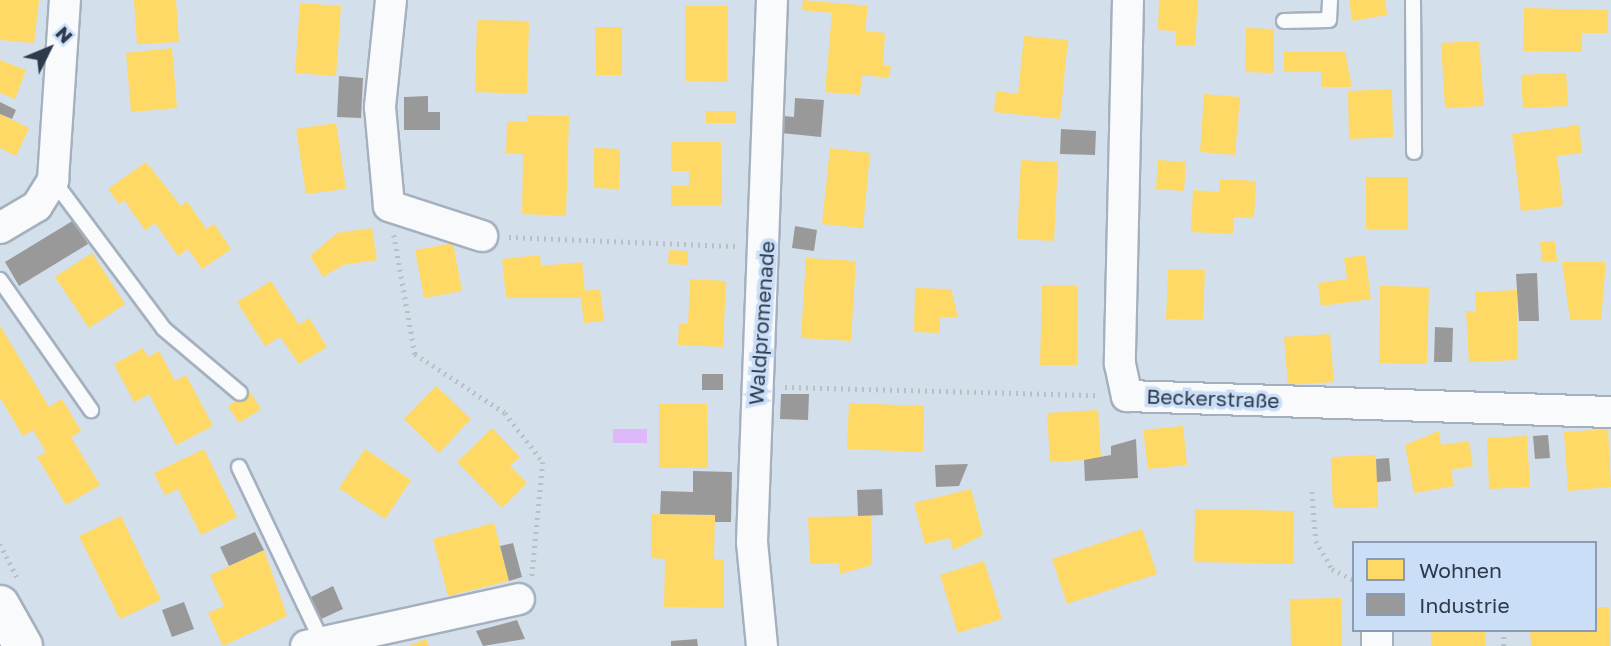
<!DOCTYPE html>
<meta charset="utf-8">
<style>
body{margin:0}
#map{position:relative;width:1611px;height:646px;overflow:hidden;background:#d4dfec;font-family:"Golos Text",sans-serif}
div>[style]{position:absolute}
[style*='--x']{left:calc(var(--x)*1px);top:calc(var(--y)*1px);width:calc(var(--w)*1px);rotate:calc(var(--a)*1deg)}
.water>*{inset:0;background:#deb8f9}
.homes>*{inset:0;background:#ffd966}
.industry>*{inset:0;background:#999}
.path>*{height:4.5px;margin-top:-2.25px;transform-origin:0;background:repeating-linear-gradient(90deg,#b9bfc5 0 2px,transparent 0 7px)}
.roads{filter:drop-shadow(2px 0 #a5b0be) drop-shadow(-2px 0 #a5b0be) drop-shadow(0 2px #a5b0be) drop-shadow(0 -2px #a5b0be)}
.service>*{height:14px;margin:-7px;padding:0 7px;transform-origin:7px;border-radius:7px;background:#f9fafc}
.minor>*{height:30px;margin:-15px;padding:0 15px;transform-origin:15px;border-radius:15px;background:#f9fafc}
.secondary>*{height:38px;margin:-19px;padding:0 19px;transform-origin:19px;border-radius:19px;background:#f9fafc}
span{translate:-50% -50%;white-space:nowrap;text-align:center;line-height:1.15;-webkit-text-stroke:7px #cadef7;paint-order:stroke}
.street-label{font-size:21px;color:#2d3a4b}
.legend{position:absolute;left:1352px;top:541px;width:245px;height:91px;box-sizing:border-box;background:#cadef7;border:2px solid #8b9cb2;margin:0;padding:9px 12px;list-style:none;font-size:21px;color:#2d3a4b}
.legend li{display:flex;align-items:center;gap:14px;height:35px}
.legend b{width:35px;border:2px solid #8b9cb2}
.north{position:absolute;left:14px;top:14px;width:70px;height:70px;-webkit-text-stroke:5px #cadef7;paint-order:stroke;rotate:47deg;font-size:19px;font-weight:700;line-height:28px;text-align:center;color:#2d3a4b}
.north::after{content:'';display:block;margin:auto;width:24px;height:32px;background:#2d3a4b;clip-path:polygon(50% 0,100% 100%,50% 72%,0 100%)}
</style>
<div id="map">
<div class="water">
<div style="clip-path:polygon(613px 429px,647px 429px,647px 443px,613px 443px)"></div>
</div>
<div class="homes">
<div style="clip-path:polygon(0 0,39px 0,34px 43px,0 40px)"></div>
<div style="clip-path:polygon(134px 0,176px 0,179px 42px,137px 44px)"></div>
<div style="clip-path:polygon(803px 0,868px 6px,865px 31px,885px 33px,883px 65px,891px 66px,889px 78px,862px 75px,860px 95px,825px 92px,832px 13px,802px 10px)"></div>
<div style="clip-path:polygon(1159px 0,1198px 0,1195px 46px,1176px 45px,1176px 31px,1158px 30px)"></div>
<div style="clip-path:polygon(1349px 0,1385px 0,1387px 15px,1352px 21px)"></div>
<div style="clip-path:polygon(300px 3px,341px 6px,336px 76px,295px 73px)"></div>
<div style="clip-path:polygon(685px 6px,728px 6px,727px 82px,685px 81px)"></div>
<div style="clip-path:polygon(1524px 8px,1608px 10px,1608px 33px,1582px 33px,1582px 52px,1523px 51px)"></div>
<div style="clip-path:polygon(477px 20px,529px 21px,527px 94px,475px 92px)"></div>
<div style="clip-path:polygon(595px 27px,622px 27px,622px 75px,596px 75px)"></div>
<div style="clip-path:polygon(1246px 28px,1274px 29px,1274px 73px,1245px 72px)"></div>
<div style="clip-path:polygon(1024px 36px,1068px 40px,1060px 119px,994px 112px,996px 91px,1018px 94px)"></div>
<div style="clip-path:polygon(1479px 41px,1484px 106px,1445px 108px,1441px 43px)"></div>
<div style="clip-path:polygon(172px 48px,177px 108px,131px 112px,126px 53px)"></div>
<div style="clip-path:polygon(1284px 52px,1345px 52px,1352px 87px,1321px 87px,1321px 72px,1284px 72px)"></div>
<div style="clip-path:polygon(0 60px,26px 70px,15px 99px,0 93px)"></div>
<div style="clip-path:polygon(1566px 73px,1568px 106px,1523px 108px,1521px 75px)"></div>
<div style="clip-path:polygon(1392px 89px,1393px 137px,1349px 139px,1348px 91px)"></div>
<div style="clip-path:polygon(1204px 94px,1240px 97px,1235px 155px,1200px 152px)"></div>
<div style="clip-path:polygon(706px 111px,736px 111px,736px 123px,706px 123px)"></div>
<div style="clip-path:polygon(0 114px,29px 128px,16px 156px,0 148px)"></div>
<div style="clip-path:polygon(527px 115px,569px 116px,566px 216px,522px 214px,523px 154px,506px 153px,507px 121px,527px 122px)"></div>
<div style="clip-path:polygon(336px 123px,346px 189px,306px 194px,296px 129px)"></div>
<div style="clip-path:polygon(1579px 125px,1582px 153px,1557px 156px,1563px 206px,1521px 211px,1512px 134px)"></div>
<div style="clip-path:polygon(671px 142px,721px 142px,722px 205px,671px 206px,671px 186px,689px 186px,689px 171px,671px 171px)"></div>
<div style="clip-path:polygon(594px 148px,620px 149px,619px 189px,594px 188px)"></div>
<div style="clip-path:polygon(830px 148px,870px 153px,863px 228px,822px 224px)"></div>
<div style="clip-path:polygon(1021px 160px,1058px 162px,1054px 241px,1017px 239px)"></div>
<div style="clip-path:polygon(1158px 160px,1186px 162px,1184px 191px,1156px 189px)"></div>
<div style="clip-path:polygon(146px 162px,181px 206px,187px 201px,206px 229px,214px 224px,231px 249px,202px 269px,188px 249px,178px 256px,155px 223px,145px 230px,124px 200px,119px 204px,108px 189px)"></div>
<div style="clip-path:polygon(1366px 177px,1408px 177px,1408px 230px,1366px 229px)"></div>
<div style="clip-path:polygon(1220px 179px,1256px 181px,1254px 218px,1234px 217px,1233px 234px,1191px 232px,1193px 190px,1219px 192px)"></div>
<div style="clip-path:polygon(372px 228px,377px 260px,343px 265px,323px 277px,310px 256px,337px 233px)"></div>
<div style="clip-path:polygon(1555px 241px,1557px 261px,1542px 262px,1540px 242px)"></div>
<div style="clip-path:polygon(453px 243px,462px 291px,424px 298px,415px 250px)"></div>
<div style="clip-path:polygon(669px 250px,688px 251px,688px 265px,668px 264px)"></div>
<div style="clip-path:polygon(92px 253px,125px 304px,89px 328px,55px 277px)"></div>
<div style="clip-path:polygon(540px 255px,541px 266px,582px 262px,585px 291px,600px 289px,604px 321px,584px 323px,581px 298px,506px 298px,502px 259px)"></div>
<div style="clip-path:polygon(1365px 255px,1371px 299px,1321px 306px,1318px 283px,1347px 279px,1344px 258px)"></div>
<div style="clip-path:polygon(806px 258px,856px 261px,851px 341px,801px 338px)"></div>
<div style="clip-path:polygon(1562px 262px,1606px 262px,1601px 320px,1570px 320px)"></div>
<div style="clip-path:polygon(1168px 269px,1205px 270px,1203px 320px,1166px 319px)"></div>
<div style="clip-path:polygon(690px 279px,726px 281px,723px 347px,678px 345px,679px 324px,688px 324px)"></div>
<div style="clip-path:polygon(271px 281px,299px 325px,309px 318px,327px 347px,299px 364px,280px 337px,265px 346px,237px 302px)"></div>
<div style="clip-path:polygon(1042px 285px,1078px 286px,1077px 365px,1040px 365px)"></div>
<div style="clip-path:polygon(1380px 286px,1429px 287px,1427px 364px,1379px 363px)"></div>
<div style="clip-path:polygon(915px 288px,951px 289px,958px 317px,940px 317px,940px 333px,914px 332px)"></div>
<div style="clip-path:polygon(1517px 290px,1517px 360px,1469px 362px,1466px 311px,1476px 311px,1475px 292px)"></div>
<div style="clip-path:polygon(0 326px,49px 407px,62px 399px,81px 431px,71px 437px,100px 485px,66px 505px,37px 457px,46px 452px,33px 430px,23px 436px,0 398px)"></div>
<div style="clip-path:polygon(1330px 334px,1334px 382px,1288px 385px,1284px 337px)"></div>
<div style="clip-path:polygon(143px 348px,148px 357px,159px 351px,175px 381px,186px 375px,213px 426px,176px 445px,149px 394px,134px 402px,114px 364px)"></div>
<div style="clip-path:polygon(436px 386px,471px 419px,439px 453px,404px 419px)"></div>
<div style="clip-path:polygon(250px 392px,261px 409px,239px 423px,228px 406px)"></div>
<div style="clip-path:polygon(849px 403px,924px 406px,923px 452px,847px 449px)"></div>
<div style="clip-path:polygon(659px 404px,707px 404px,708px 468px,659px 468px)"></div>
<div style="clip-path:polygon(1098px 410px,1101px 459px,1050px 462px,1047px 413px)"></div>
<div style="clip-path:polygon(1183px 426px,1187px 465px,1148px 469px,1143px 430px)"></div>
<div style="clip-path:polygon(492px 428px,520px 457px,510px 466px,527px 483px,502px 508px,457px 462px)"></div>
<div style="clip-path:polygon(1608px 429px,1611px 487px,1568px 491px,1564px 432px)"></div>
<div style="clip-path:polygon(1439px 431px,1441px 445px,1469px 441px,1473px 466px,1451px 470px,1454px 486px,1414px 493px,1405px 445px)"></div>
<div style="clip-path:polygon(1527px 436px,1530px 487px,1489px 489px,1487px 438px)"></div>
<div style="clip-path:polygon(204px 449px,237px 517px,201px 535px,178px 489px,165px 495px,154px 473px)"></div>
<div style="clip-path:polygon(365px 449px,411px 480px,385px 519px,339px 488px)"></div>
<div style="clip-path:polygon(1376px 455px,1378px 507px,1333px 508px,1331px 457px)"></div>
<div style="clip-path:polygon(971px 489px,983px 535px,953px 550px,950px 538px,925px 544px,914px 503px)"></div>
<div style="clip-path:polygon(1195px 509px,1294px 511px,1293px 564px,1194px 562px)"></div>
<div style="clip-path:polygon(651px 514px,715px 515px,714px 559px,724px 560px,724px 608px,664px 607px,665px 559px,651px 558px)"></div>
<div style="clip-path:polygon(121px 516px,161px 600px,120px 619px,79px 536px)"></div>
<div style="clip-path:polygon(871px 516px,872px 565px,840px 574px,839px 563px,810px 564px,808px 517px)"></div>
<div style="clip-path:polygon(494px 523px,509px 581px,448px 596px,433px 539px)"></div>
<div style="clip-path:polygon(1142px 529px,1157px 574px,1067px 604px,1052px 559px)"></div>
<div style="clip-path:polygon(264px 550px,287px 616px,223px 646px,208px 613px,224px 606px,210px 575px)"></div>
<div style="clip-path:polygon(984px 561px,1002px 619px,958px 633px,940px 575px)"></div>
<div style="clip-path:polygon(1341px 598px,1342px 646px,1291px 646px,1290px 599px)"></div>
<div style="clip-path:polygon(1595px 607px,1609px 607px,1610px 646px,1531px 646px,1530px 630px,1595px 630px)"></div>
<div style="clip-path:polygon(1431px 630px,1485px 630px,1485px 646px,1431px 646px)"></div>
<div style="clip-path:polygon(426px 639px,429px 646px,408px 646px)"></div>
</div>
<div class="industry">
<div style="clip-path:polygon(339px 76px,363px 78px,361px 118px,337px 117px)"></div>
<div style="clip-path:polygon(428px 96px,428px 112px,440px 112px,440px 130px,404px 130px,404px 97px)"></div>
<div style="clip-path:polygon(795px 98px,824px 100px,821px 137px,781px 133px,783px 116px,794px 117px)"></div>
<div style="clip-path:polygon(0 102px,16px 110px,12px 119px,0 114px)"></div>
<div style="clip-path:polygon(1061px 129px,1096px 131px,1095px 155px,1060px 154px)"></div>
<div style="clip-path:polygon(74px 220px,88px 244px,19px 286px,5px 262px)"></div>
<div style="clip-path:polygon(795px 226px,817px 230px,814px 251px,792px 248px)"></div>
<div style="clip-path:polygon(1537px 273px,1539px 321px,1519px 321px,1516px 274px)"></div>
<div style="clip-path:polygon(1435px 327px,1453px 328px,1452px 362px,1434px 362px)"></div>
<div style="clip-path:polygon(702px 374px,723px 374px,723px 390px,702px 390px)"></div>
<div style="clip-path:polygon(781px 394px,809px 394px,808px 420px,780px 419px)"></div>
<div style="clip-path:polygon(1548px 435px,1550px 458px,1535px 459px,1533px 436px)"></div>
<div style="clip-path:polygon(1136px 439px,1138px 478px,1085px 481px,1084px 460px,1111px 455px,1111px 446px)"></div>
<div style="clip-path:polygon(1389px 458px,1391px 481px,1377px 482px,1376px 459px)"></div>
<div style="clip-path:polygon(968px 464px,959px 486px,936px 487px,935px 465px)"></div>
<div style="clip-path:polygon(693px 471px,732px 472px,731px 522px,715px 522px,715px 515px,660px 514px,661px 491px,693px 492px)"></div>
<div style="clip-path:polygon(882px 489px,883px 515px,858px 516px,857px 490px)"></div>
<div style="clip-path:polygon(255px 532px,264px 550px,229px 566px,220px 547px)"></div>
<div style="clip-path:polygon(513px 543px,522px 577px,509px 581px,500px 546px)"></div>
<div style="clip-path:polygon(333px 586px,343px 609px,319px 620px,309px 598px)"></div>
<div style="clip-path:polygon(184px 602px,194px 629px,172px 637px,162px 610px)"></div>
<div style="clip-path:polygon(517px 620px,525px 639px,483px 646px,476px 631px)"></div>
<div style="clip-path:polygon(697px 639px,698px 646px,671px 646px,671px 641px)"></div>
</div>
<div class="path">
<div style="--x:394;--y:235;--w:121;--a:80"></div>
<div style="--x:415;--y:354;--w:108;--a:33.2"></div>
<div style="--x:505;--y:413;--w:62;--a:52.2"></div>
<div style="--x:543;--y:462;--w:116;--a:95.5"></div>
<div style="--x:509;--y:237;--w:229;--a:2.3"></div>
<div style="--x:785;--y:387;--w:313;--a:1.5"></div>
<div style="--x:1312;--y:492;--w:49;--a:85.3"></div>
<div style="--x:1316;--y:541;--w:32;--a:60"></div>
<div style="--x:1332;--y:569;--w:25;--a:27"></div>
<div style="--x:0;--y:544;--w:38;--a:63"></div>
<div style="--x:1504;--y:630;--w:16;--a:90"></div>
</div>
<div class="roads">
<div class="service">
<div style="--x:1413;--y:0;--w:152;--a:89.6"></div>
<div style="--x:1284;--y:21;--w:45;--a:-1.3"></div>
<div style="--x:1329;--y:20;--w:20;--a:-87"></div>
<div style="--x:53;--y:180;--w:186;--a:53.3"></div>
<div style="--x:164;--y:329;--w:99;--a:40.1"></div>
<div style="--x:0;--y:280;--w:159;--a:55"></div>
<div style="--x:239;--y:467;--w:194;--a:64.6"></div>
</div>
<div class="minor">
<div style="--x:391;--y:0;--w:108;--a:95.9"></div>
<div style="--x:380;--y:107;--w:99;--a:84.8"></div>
<div style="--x:389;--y:206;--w:98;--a:17.9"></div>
<div style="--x:1128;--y:0;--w:364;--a:91.3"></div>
<div style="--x:1120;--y:364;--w:33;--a:78"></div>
<div style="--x:1127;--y:396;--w:484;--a:1.9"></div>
<div style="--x:0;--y:228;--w:43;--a:-30.7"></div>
<div style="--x:37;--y:206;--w:31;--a:-58"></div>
<div style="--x:53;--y:180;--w:180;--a:-86.2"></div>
<div style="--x:1377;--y:630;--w:16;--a:90"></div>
<div style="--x:306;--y:646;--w:218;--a:-12.4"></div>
<div style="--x:762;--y:646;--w:104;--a:-95.5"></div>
<div style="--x:752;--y:542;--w:542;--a:-87.89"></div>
</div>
<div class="secondary">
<div style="--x:0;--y:605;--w:47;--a:60.7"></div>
</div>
</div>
<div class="street-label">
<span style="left:761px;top:323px;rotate:-86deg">Waldpromenade</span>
<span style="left:1213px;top:398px;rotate:2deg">Beckerstraße</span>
</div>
<ul class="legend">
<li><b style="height:19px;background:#ffd966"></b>Wohnen</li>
<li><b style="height:19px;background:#999"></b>Industrie</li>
</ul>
<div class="north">N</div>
</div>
